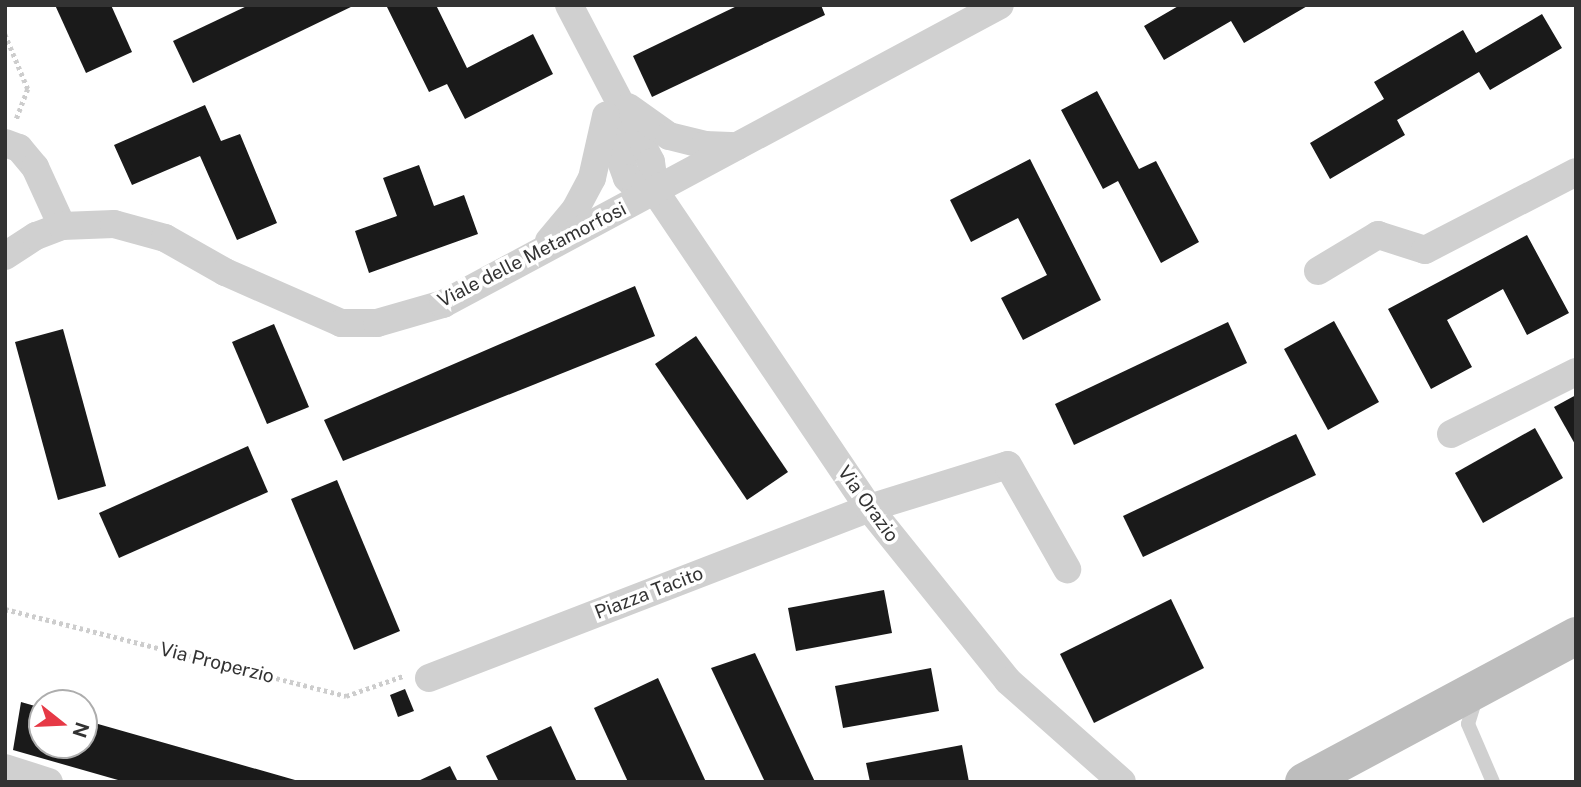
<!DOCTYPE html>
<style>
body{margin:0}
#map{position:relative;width:1581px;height:787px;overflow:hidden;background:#fff;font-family:"Public Sans",sans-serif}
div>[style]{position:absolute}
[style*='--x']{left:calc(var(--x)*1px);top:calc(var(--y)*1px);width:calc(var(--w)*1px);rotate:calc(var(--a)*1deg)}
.building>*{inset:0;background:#1a1a1a}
.path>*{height:4.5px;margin-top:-2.25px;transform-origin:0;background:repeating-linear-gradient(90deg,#cdcdcd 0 3.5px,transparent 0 7px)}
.service>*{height:14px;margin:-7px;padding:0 7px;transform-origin:7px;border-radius:7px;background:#d0d0d0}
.minor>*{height:28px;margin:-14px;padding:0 14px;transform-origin:14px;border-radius:14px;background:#d0d0d0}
.secondary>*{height:38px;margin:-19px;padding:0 19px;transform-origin:19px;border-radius:19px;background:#bdbdbd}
span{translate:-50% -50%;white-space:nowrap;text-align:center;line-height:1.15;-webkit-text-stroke:7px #fff;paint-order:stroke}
.street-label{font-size:19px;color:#333}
.frame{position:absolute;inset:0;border:7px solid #333;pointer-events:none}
.north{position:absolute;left:28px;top:689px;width:70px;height:70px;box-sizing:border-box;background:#fff;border:2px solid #adadad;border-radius:50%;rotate:108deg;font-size:19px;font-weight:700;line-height:28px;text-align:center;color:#333}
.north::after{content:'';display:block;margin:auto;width:24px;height:32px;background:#e63946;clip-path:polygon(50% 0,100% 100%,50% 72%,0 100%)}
</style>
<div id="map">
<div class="building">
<div style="clip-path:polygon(55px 5px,111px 5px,132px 52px,86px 73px)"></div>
<div style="clip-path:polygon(249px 5px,355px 5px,193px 83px,173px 41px)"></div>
<div style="clip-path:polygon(386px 5px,436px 5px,467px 68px,533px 34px,553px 74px,465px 119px,447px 84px,429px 92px)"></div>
<div style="clip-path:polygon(739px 5px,821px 5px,825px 15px,652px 97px,633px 56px)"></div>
<div style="clip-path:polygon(1180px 5px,1309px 5px,1244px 43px,1231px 21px,1164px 60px,1144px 26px)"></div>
<div style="clip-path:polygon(1542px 14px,1562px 48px,1490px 90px,1479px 72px,1397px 120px,1405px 135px,1330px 179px,1310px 143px,1384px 99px,1374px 82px,1463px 30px,1476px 53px)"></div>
<div style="clip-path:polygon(1097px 91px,1139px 169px,1156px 161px,1199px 242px,1161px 263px,1118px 181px,1103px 189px,1061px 110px)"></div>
<div style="clip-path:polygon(205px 105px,221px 141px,240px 134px,277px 223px,237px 240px,200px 156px,132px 185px,114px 145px)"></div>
<div style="clip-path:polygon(1030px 159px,1101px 300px,1023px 340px,1001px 298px,1047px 275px,1018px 218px,971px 242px,950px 200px)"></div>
<div style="clip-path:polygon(419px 165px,434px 206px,464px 195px,478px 234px,369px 273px,355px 231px,397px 216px,383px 178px)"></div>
<div style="clip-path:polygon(1527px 235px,1569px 313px,1527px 335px,1503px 289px,1447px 320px,1472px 367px,1431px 389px,1388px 309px)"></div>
<div style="clip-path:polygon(635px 286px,655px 336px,343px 461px,324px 420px)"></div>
<div style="clip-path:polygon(1334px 321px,1379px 402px,1328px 430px,1284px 349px)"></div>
<div style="clip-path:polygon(1228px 322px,1247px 363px,1074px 445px,1055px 404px)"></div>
<div style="clip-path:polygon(274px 324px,309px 407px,267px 424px,232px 342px)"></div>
<div style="clip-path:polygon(63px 329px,106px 486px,58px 500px,15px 342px)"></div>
<div style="clip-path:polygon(696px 336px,788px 472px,747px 500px,655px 364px)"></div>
<div style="clip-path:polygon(1576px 395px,1576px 446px,1554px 407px)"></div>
<div style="clip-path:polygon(1535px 428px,1563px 478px,1483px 523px,1455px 473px)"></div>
<div style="clip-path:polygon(1296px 434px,1316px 475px,1143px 557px,1123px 516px)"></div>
<div style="clip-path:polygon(248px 446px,268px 492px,119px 558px,99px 513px)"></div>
<div style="clip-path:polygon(337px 480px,400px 631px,354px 650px,291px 499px)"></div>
<div style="clip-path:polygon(884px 590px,892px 633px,796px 651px,788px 608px)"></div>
<div style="clip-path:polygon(1171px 599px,1204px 668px,1094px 723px,1060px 654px)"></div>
<div style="clip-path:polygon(755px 653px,815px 782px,765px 782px,711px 668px)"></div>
<div style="clip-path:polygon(931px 668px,939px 711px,843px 728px,835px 686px)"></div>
<div style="clip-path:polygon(658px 678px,706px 782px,628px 782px,594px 708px)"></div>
<div style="clip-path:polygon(405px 689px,414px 711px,398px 717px,390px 695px)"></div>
<div style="clip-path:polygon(21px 702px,42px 708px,42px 745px,84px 745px,84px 720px,302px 782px,125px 782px,13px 750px)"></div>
<div style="clip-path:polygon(551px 726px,577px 782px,499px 782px,486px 756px)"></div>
<div style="clip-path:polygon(962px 745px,969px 782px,870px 782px,866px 763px)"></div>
<div style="clip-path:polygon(450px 766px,458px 782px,416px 782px)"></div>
</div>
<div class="path">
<div style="--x:5;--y:34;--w:60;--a:67.3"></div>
<div style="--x:28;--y:89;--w:34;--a:111"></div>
<div style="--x:5;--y:609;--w:352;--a:14.3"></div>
<div style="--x:346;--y:696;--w:60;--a:-19.3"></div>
</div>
<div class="service">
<div style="--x:1476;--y:698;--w:27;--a:107"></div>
<div style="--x:1468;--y:724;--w:63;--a:66.7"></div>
</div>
<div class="minor">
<div style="--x:569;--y:5;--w:177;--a:62.4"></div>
<div style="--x:651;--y:162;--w:29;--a:82"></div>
<div style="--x:655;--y:191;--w:382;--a:56"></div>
<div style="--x:869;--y:508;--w:222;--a:51.2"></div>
<div style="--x:1008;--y:681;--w:152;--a:41.5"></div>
<div style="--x:628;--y:107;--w:50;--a:35.3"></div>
<div style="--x:669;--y:136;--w:37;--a:14"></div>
<div style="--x:705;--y:145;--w:32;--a:2"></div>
<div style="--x:608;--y:126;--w:55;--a:69.9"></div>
<div style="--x:627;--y:178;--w:13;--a:45"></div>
<div style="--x:636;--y:187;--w:19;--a:12"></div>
<div style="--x:5;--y:143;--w:15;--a:20"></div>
<div style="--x:19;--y:148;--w:25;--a:50"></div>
<div style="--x:35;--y:167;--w:65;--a:65.4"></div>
<div style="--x:549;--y:241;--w:40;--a:-50"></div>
<div style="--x:575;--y:210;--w:36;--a:-62"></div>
<div style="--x:592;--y:178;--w:64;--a:-77.3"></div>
<div style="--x:5;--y:256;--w:37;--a:-33"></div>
<div style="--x:36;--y:236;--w:28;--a:-21"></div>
<div style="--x:62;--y:226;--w:52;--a:-2.2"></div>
<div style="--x:114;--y:224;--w:53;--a:15.4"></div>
<div style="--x:165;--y:238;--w:69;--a:29.5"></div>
<div style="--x:225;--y:272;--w:127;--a:23.7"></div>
<div style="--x:341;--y:323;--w:36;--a:0"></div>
<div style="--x:377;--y:323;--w:69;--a:-16.1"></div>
<div style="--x:443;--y:304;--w:632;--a:-28.23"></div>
<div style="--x:1318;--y:271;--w:70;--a:-31"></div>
<div style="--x:1378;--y:235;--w:49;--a:17.7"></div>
<div style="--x:1425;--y:250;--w:170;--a:-27.3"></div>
<div style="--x:1451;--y:434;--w:140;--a:-26.4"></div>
<div style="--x:429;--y:678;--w:472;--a:-21.1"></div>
<div style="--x:869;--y:508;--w:145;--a:-17.2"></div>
<div style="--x:1008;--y:465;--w:120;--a:60.4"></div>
<div style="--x:5;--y:768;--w:46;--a:17.7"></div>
</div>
<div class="secondary">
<div style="--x:1304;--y:782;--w:309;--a:-28.2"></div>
</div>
<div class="street-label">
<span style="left:532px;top:255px;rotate:-27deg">Viale delle Metamorfosi</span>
<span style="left:868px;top:504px;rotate:54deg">Via Orazio</span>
<span style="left:649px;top:593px;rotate:-21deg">Piazza Tacito</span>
<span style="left:217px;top:663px;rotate:14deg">Via Properzio</span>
</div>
<div class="frame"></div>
<div class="north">N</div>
</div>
